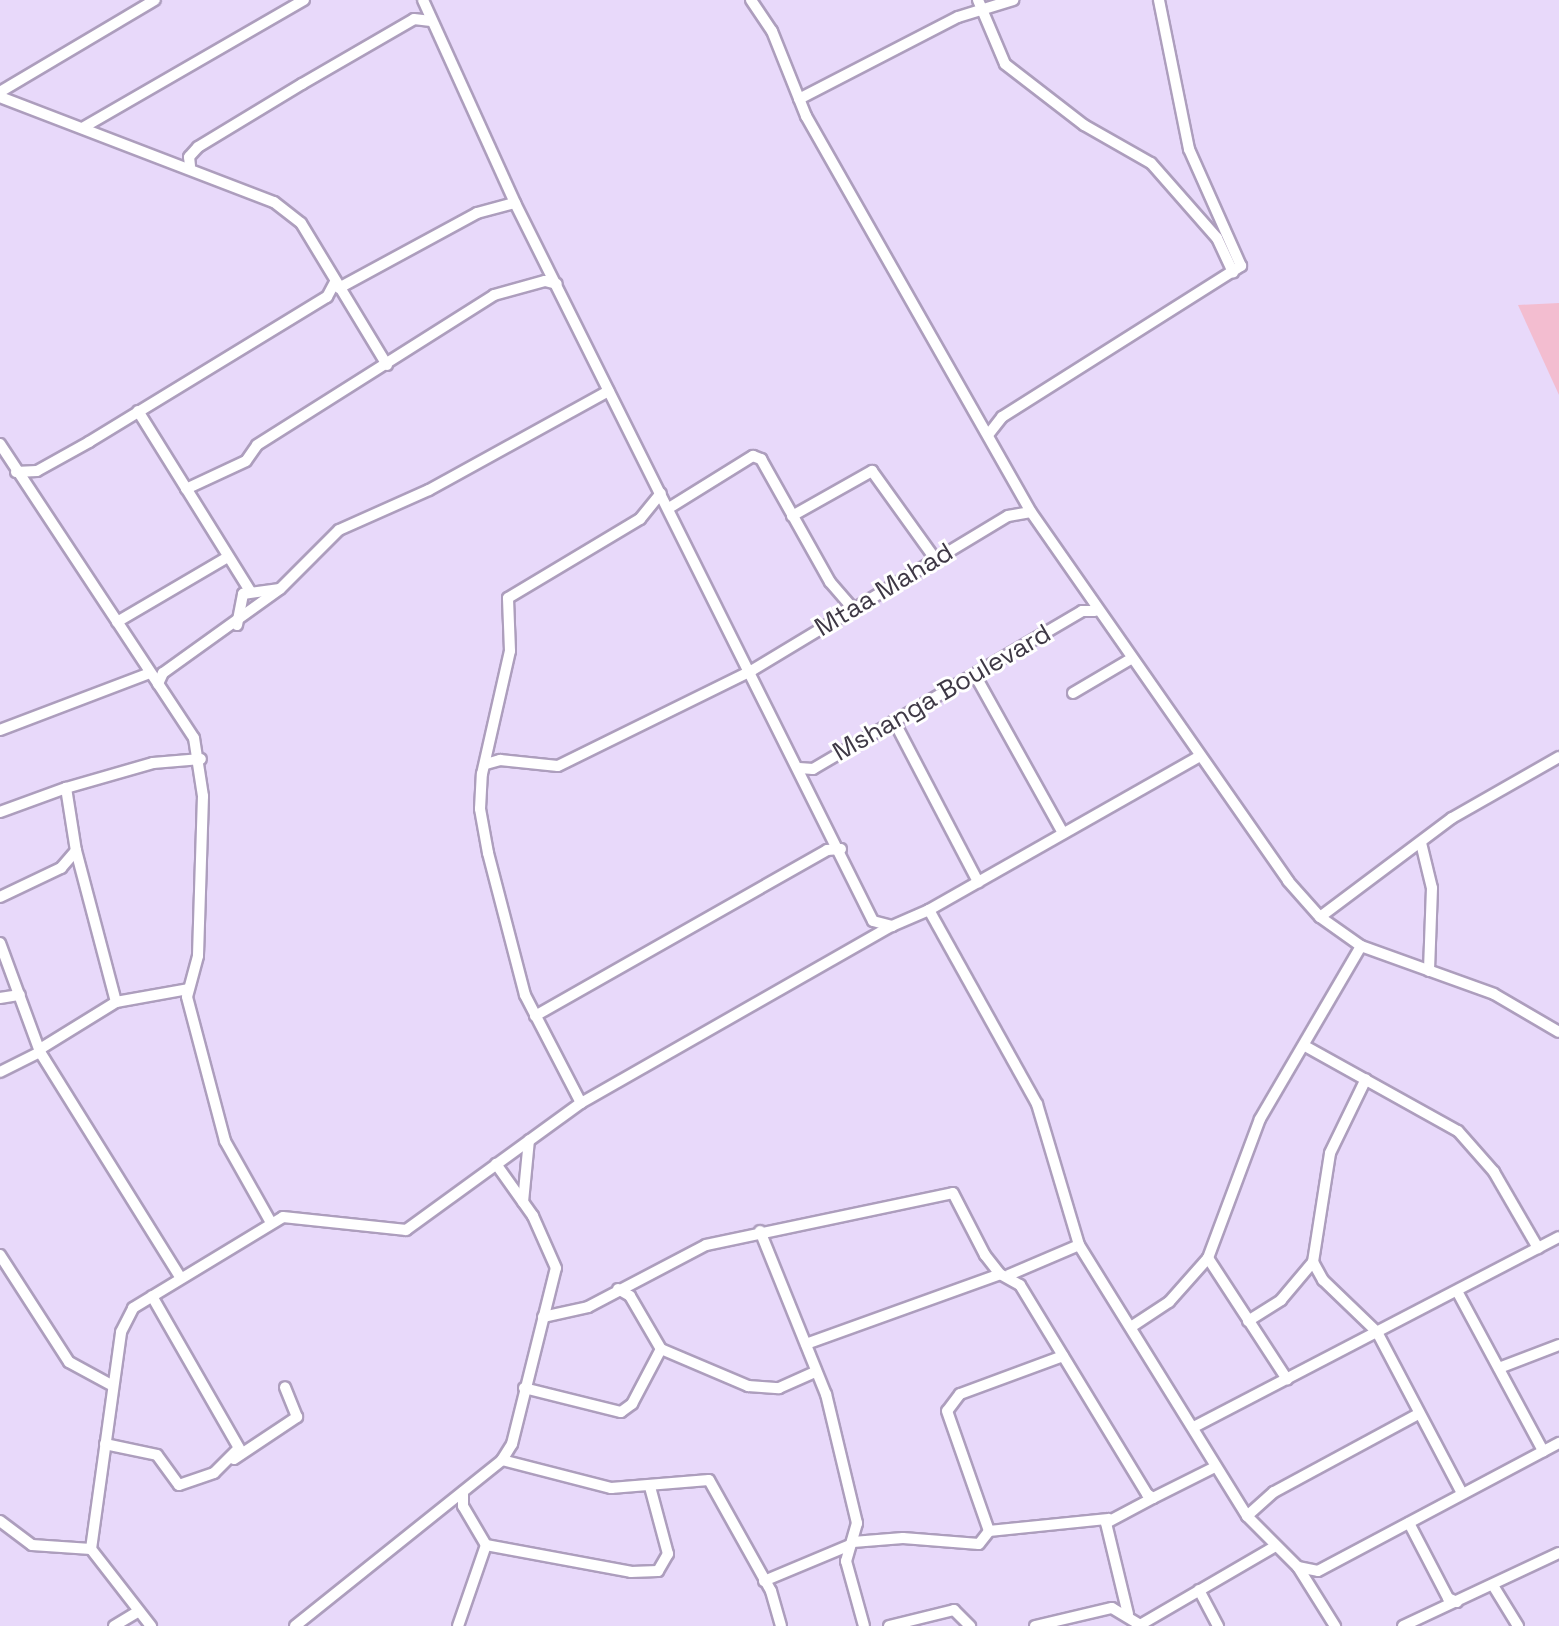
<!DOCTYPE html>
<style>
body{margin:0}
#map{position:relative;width:1559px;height:1626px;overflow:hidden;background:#e8d9fa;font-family:"Space Grotesk",sans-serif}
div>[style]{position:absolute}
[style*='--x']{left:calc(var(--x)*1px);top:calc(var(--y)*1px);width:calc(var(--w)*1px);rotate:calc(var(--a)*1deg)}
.green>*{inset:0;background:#f3bdd0}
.roads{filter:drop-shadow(2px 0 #ad9ebd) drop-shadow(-2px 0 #ad9ebd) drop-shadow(0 2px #ad9ebd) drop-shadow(0 -2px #ad9ebd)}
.minor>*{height:10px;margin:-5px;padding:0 5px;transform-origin:5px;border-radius:5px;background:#fff}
span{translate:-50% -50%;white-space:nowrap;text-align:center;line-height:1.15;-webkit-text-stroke:6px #fff;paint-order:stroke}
.street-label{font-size:26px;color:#3e3845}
</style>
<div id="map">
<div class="green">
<div style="clip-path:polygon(1559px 303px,1559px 395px,1518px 305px)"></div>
</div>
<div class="roads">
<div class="minor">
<div style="--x:423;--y:0;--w:223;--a:65.6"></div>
<div style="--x:515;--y:203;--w:802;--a:63.5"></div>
<div style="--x:873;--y:921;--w:20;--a:15"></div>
<div style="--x:892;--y:926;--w:40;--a:-23.4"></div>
<div style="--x:929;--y:910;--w:309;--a:-29.6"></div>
<div style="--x:751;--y:0;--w:37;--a:56"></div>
<div style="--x:772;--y:31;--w:92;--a:68.2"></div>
<div style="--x:806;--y:116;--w:455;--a:60.4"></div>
<div style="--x:1031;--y:512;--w:450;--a:55.1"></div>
<div style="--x:1288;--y:881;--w:48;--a:48.4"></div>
<div style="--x:1320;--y:917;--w:50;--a:35.3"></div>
<div style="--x:1361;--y:946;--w:141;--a:19.8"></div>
<div style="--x:1494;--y:994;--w:75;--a:30.3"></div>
<div style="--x:978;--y:0;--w:69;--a:67.1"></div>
<div style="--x:1005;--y:64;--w:100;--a:37.7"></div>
<div style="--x:1084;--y:125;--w:77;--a:29.6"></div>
<div style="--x:1151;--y:163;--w:100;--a:48.7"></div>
<div style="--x:1217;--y:238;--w:38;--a:65"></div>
<div style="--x:0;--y:92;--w:180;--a:-30.7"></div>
<div style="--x:0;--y:97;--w:293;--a:21"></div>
<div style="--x:274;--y:202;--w:34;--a:38"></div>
<div style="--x:301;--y:223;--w:166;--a:58.8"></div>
<div style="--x:799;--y:99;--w:179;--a:-27.3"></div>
<div style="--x:958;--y:17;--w:58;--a:-17.2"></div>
<div style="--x:84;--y:127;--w:254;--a:-30"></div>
<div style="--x:190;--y:166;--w:9;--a:-96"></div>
<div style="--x:189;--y:157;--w:13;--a:-48"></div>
<div style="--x:198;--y:147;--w:122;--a:-31.2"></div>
<div style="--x:302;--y:84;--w:129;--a:-30.1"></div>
<div style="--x:414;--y:19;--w:17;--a:7"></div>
<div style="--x:339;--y:288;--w:157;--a:-28.5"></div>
<div style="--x:477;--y:213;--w:39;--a:-15"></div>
<div style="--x:138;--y:411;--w:212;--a:58.1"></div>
<div style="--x:988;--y:435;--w:23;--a:-52"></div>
<div style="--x:1002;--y:417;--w:283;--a:-32.3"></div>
<div style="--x:1241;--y:266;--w:128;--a:-114"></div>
<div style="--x:1189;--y:149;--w:152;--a:-101.4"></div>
<div style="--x:0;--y:444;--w:352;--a:56.6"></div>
<div style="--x:194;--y:738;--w:59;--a:81.2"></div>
<div style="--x:203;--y:796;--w:160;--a:91.8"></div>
<div style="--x:198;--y:956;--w:42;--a:105"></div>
<div style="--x:187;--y:997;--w:149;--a:75.2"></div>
<div style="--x:225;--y:1141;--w:92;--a:60.6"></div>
<div style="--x:16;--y:472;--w:21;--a:-3"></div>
<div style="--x:37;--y:471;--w:60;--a:-29.1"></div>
<div style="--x:89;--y:442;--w:279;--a:-31.4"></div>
<div style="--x:327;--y:297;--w:17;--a:-62"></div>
<div style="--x:186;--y:489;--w:66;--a:-25"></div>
<div style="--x:246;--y:461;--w:19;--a:-55"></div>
<div style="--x:257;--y:445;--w:280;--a:-32.3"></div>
<div style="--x:494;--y:295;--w:53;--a:-15.4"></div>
<div style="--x:545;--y:281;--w:12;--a:14"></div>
<div style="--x:669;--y:508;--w:99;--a:-31.8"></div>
<div style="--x:753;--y:456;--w:9;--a:21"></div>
<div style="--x:761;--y:459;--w:141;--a:60.7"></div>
<div style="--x:830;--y:582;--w:33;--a:49"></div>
<div style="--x:792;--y:516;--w:92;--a:-29.4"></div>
<div style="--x:872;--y:471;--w:110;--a:54.3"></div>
<div style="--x:117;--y:622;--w:126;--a:-30.4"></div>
<div style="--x:237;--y:625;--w:32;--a:-79"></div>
<div style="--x:243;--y:594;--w:37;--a:-8"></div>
<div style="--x:975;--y:675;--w:181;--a:60.9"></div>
<div style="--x:158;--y:684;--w:12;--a:-66"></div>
<div style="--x:163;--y:673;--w:144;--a:-35.7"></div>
<div style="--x:280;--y:589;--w:83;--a:-45"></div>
<div style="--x:339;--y:530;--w:98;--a:-24"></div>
<div style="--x:429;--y:490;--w:205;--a:-28.9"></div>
<div style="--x:1073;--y:693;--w:65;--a:-30.5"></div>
<div style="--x:894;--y:721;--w:182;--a:62.4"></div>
<div style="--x:0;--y:730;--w:160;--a:-20.8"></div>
<div style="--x:486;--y:764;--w:15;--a:-16"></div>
<div style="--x:500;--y:760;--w:58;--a:5.9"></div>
<div style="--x:558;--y:766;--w:215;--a:-26.2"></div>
<div style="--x:751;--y:671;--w:300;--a:-31.1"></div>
<div style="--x:1008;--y:516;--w:23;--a:-10"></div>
<div style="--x:799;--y:768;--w:14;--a:4"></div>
<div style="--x:813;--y:769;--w:312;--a:-30.4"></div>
<div style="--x:1082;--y:611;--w:13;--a:0"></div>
<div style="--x:0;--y:812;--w:70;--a:-20"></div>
<div style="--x:1421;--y:843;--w:46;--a:76.3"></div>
<div style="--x:1432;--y:888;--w:83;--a:92.1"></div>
<div style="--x:0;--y:897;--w:68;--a:-25.4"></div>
<div style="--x:61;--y:868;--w:23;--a:-49"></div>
<div style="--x:76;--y:851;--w:64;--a:-99"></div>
<div style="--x:66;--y:788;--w:91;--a:-16"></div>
<div style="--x:153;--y:763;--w:48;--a:-4.8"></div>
<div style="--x:929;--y:910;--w:222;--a:60.9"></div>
<div style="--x:1037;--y:1104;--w:147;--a:73.4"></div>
<div style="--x:1079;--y:1245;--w:319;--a:58.2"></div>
<div style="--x:1247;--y:1516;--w:72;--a:45"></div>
<div style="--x:1298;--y:1567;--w:20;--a:11"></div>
<div style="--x:1318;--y:1571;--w:273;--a:-28"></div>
<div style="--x:1320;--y:917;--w:165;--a:-36.9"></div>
<div style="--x:1452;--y:818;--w:123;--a:-29.7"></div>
<div style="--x:0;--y:943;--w:116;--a:69.8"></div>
<div style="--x:40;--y:1052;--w:265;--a:58.1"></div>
<div style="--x:0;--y:998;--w:20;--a:-9"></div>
<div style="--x:116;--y:1002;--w:73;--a:-10.2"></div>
<div style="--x:535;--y:1016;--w:336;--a:-29.6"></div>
<div style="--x:827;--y:850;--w:14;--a:-4"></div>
<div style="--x:1305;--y:1046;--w:175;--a:29.1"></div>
<div style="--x:1458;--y:1131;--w:55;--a:48.7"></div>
<div style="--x:1494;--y:1172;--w:88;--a:59.9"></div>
<div style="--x:40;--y:1049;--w:89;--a:-31.7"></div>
<div style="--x:116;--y:1002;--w:156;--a:-104.8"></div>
<div style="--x:0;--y:1072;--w:45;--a:-26.6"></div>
<div style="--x:581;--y:1103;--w:122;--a:-117.4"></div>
<div style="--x:525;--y:995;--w:147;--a:-104.6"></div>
<div style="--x:488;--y:853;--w:45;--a:-100.3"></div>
<div style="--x:480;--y:809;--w:35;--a:-87"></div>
<div style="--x:482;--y:774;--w:126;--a:-77.2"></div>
<div style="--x:510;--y:651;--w:53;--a:-92.2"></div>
<div style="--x:508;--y:598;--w:154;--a:-30.9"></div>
<div style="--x:640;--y:519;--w:33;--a:-51"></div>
<div style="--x:523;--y:1202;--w:62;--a:-84.5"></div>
<div style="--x:760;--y:1231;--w:176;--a:68"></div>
<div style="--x:826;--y:1394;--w:133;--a:76.5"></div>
<div style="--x:857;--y:1523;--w:40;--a:106"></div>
<div style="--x:846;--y:1561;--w:67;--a:74.5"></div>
<div style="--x:0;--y:1255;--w:127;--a:57.2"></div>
<div style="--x:69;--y:1362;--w:50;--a:28.6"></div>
<div style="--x:1208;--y:1258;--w:145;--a:56.9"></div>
<div style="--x:1313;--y:1262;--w:21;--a:61"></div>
<div style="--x:1323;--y:1280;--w:75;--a:43.9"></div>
<div style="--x:1377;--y:1332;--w:182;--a:62.2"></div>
<div style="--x:1009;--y:1275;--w:76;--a:-23.2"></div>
<div style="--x:618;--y:1289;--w:14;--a:30"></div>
<div style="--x:630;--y:1296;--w:61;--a:59.7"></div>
<div style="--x:661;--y:1349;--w:95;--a:23"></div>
<div style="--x:748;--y:1386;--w:31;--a:4"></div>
<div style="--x:779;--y:1388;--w:39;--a:-24"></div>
<div style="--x:1457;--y:1291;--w:182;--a:61.7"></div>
<div style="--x:543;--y:1317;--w:46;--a:-12.5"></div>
<div style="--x:588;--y:1307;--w:133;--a:-27.7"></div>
<div style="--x:706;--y:1245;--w:252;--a:-11.9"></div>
<div style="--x:953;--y:1193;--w:70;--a:62.7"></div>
<div style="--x:985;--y:1255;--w:24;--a:52"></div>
<div style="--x:1000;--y:1274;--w:23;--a:29"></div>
<div style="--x:1020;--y:1285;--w:245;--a:58.7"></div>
<div style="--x:1147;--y:1494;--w:7;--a:34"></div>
<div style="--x:1153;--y:1498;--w:69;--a:-26.6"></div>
<div style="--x:1248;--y:1321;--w:39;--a:-32"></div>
<div style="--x:1281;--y:1300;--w:50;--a:-49.9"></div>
<div style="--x:1313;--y:1262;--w:110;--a:-81.1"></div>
<div style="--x:1330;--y:1153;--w:82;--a:-64.1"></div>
<div style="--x:1134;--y:1325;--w:42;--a:-33.3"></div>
<div style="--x:1169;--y:1302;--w:59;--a:-48.4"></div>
<div style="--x:1208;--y:1258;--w:148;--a:-69.5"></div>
<div style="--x:1260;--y:1119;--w:200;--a:-59.7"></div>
<div style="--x:806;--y:1344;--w:206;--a:-19.8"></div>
<div style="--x:1063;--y:1356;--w:110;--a:159.7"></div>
<div style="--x:960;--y:1394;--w:21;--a:127"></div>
<div style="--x:947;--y:1411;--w:127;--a:70.7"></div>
<div style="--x:989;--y:1531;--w:120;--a:-5.8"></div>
<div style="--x:1499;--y:1368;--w:64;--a:-21"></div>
<div style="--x:524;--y:1388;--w:100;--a:13.9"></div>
<div style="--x:621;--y:1412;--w:14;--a:-36"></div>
<div style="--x:632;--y:1404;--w:62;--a:-62.2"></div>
<div style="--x:1194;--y:1427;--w:411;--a:-27.5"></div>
<div style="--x:105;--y:1444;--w:53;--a:11.9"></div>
<div style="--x:157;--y:1455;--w:37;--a:54"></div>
<div style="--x:179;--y:1485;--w:37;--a:-19"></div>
<div style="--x:214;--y:1473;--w:35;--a:-45"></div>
<div style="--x:239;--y:1448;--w:175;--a:-119.8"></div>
<div style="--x:234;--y:1459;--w:76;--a:-33.7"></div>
<div style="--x:297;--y:1417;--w:32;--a:-112"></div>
<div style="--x:502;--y:1460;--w:113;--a:14.4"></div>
<div style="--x:611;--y:1488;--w:98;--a:-4.7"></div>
<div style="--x:709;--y:1480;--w:127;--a:60.8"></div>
<div style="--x:771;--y:1591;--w:36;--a:74"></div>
<div style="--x:1247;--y:1516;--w:36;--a:-42"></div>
<div style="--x:1274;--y:1492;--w:164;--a:-28.4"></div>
<div style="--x:0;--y:1521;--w:40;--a:37"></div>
<div style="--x:32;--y:1545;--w:59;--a:3.9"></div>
<div style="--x:91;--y:1549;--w:98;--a:52.1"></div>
<div style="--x:1409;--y:1523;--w:85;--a:62.5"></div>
<div style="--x:1448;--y:1598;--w:10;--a:24"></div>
<div style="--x:853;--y:1542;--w:50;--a:-4.6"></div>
<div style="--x:903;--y:1538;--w:76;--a:4.5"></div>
<div style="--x:979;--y:1544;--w:16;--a:-52"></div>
<div style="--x:486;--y:1545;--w:147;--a:10.5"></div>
<div style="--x:631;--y:1572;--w:27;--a:-2"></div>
<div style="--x:658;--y:1571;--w:20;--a:-60"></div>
<div style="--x:668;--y:1554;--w:69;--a:-105"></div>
<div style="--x:91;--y:1549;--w:219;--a:-82.1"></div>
<div style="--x:121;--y:1332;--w:27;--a:-63"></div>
<div style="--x:133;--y:1308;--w:175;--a:-31.2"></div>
<div style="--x:283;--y:1217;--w:124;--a:6"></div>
<div style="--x:406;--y:1230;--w:216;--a:-36"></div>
<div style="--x:581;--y:1103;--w:356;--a:-29.7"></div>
<div style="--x:1298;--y:1567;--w:70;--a:57.9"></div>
<div style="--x:764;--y:1581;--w:93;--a:-22.7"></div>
<div style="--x:1494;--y:1587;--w:46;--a:58.4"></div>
<div style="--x:1199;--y:1590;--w:41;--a:62.2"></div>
<div style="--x:1128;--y:1614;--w:94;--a:-103.6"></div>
<div style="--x:1106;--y:1523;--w:53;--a:-28"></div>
<div style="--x:114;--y:1626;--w:27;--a:-31"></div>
<div style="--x:295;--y:1626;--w:265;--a:-38.7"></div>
<div style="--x:502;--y:1460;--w:19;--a:-58"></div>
<div style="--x:512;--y:1444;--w:181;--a:-76"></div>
<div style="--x:556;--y:1268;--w:57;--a:-113.9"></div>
<div style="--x:533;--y:1216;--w:64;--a:-125.4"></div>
<div style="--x:458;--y:1626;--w:86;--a:-70.9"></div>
<div style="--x:486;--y:1545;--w:45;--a:-120.5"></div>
<div style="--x:463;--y:1506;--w:14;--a:-90"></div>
<div style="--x:889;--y:1626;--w:67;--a:-13.8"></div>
<div style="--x:954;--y:1610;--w:23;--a:45"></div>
<div style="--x:1035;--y:1626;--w:79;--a:-13.2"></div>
<div style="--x:1112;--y:1608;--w:33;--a:31"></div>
<div style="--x:1140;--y:1625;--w:157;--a:-30.2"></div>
<div style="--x:1403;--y:1626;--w:172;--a:-25.1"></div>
</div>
</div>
<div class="street-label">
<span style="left:884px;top:590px;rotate:-31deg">Mtaa Mahad</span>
<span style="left:942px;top:693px;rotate:-30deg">Mshanga Boulevard</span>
</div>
</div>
